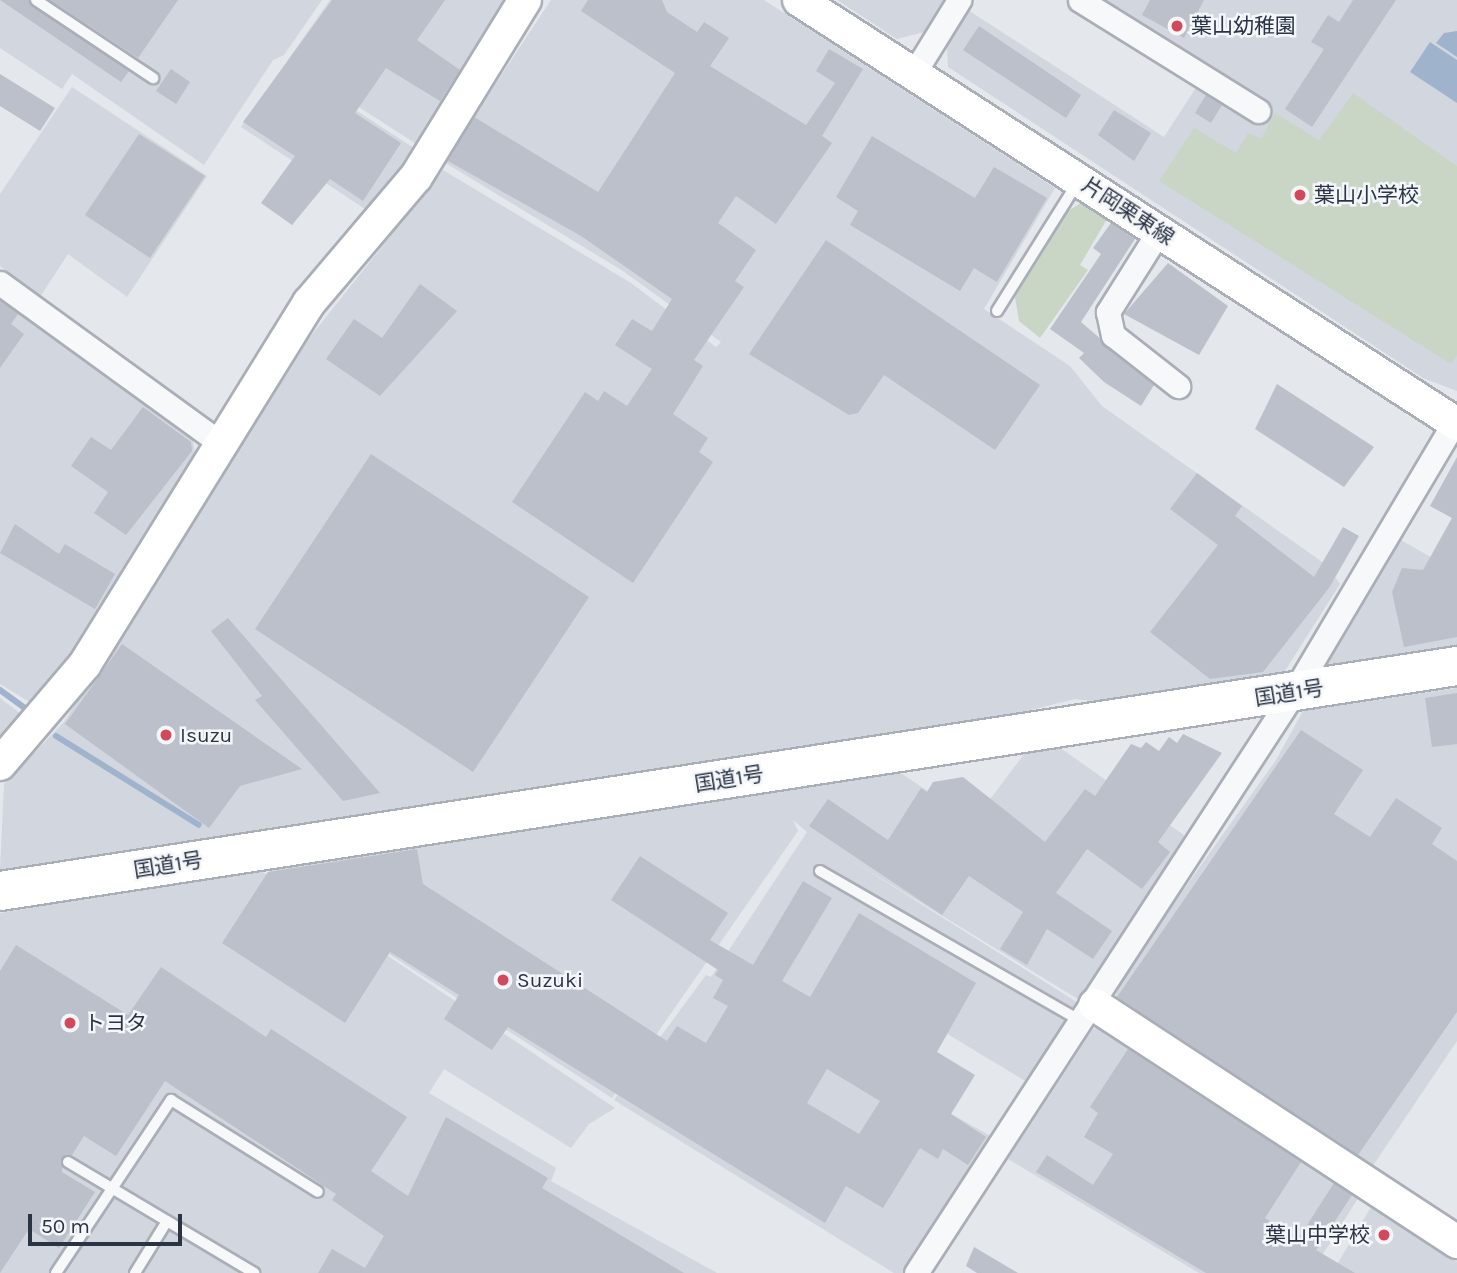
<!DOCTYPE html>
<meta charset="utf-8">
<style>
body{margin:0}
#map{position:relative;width:1457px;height:1273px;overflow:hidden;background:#e4e7ec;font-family:Karla,"Noto Sans JP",sans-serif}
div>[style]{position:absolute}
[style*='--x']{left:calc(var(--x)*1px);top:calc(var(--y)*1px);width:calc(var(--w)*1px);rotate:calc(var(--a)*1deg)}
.built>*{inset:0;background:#d2d6de}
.green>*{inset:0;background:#c9d6c5}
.water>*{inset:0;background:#9fb4cc}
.stream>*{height:6px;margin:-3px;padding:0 3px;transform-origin:3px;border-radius:3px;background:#9fb4cc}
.building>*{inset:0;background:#bbc0ca}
.roads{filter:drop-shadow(2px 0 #a9aeb7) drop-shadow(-2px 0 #a9aeb7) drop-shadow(0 2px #a9aeb7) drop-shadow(0 -2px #a9aeb7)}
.lane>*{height:10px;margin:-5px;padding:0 5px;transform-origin:5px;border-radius:5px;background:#f7f8fa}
.street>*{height:23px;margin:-11.5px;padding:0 11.5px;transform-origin:11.5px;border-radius:11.5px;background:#f7f8fa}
.secondary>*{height:32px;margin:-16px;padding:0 16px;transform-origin:16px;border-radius:16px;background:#fff}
.highway>*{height:38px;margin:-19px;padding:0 19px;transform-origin:19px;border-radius:19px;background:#fff}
.dots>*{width:19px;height:19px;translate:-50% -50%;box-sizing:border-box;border:4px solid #f4f6f9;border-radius:50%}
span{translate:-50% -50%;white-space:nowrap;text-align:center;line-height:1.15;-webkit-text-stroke:5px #f4f6f9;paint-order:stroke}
.poi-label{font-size:21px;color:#2b3445}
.left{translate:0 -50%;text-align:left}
.right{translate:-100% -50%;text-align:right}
.street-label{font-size:21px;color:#2b3445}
.scale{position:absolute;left:28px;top:1214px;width:154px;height:32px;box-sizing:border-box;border:4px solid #2b3445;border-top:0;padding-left:9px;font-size:21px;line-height:24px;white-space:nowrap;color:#2b3445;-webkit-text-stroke:5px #f4f6f9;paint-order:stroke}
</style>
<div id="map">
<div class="built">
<div style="clip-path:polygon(0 0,322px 0,284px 55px,273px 60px,204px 165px,72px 74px,62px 89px,0 48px)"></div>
<div style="clip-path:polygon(330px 0,504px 0,421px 147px,287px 61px)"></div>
<div style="clip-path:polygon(551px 0,764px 0,1055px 188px,984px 309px,1070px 366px,1102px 406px,1325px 564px,1340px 584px,1283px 674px,1100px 702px,1075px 699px,991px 720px,0 870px,4px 784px,64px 722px,303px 346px,443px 170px,631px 283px,716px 347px,721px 342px,623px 271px,444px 162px)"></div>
<div style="clip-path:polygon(837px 0,946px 0,928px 31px,897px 39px)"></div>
<div style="clip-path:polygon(1093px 0,1457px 0,1457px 391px,1423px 378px,948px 67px,947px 46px,968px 10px,1164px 137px,1197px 86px)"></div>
<div style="clip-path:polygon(285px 64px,417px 150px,371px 213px,241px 127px)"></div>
<div style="clip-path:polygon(72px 87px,207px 176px,127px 297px,68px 254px,40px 297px,0 266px,0 194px)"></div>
<div style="clip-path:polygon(0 300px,193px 440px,195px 454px,70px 659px,31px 703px,0 684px)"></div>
<div style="clip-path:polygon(1392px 535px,1457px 572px,1457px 645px,1323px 668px)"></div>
<div style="clip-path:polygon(1457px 688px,1457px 1041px,1368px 1173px,1267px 1097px,1118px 1008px,1115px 986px,1276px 760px,1303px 711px)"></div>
<div style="clip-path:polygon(0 698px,21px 714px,0 737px)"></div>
<div style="clip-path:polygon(1059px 747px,1188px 838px,1081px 1001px,843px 855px,1080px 1004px,1029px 1083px,896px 1003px,861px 1063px,994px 1138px,904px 1273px,894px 1273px,614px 1100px,706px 975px,711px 977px,807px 832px,793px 820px,798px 831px,612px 1098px,313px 905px,266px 868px,899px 772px,958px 811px,969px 827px,1025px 753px)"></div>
<div style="clip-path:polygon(258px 869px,615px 1108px,589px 1124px,571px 1148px,444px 1069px,429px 1093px,556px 1168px,551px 1181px,717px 1273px,0 1273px,0 913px)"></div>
<div style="clip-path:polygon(1105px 1027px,1360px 1195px,1311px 1273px,1199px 1273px,1008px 1159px,1093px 1029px)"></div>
<div style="clip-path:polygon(1371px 1207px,1457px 1262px,1457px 1273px,1332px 1273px)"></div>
</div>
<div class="green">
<div style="clip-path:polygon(1353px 93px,1457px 166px,1457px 355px,1451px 364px,1159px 181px,1194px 128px,1236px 153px,1248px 133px,1261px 139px,1275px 113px,1319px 140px)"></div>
<div style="clip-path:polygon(1081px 203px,1107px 219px,1080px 265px,1088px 270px,1040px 338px,1019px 321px,1015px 297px,1066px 212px)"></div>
</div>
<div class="water">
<div style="clip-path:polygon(1457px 31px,1457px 57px,1436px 43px,1444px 33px)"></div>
<div style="clip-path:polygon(1430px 42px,1457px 60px,1457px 103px,1410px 72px)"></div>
</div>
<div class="stream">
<div style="--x:0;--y:690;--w:31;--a:36"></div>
<div style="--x:56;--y:736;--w:168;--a:31.9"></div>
</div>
<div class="building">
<div style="clip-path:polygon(0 0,28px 0,129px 71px,121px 82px)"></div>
<div style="clip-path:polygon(50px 0,178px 0,138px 58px)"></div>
<div style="clip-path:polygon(332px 0,445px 0,417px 40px,460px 70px,440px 101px,386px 68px,355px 113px,401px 143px,363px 201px,330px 179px,292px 225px,261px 203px,295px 156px,243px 122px)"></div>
<div style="clip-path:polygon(588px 0,662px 0,667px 12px,697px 32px,704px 22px,729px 38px,710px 66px,806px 125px,835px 83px,816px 71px,829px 49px,863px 69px,822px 136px,832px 143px,776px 224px,736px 196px,718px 223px,756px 250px,735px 281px,744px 287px,694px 360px,703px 366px,673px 414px,708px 438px,699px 452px,713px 462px,633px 583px,512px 502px,585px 392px,598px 401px,604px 391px,627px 406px,652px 369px,615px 345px,632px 319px,652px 331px,672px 299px,581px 236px,448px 161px,474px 117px,598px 192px,675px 73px,581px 11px)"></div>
<div style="clip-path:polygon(1150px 0,1204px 0,1184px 38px,1142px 15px)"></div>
<div style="clip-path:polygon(1353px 0,1396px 0,1312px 127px,1285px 109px,1324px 49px,1311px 42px,1328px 15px,1339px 22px)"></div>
<div style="clip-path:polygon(979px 26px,1081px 95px,1066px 118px,963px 50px)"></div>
<div style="clip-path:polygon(171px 69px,190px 82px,176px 104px,156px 91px)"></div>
<div style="clip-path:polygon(0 74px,55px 108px,40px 131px,0 106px)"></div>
<div style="clip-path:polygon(1206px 95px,1222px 105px,1211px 123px,1195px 113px)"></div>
<div style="clip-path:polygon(1114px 110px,1151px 133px,1134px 161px,1098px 135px)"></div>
<div style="clip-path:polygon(139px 134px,205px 176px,150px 258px,85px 215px)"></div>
<div style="clip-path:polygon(872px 136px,975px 198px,994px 167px,1047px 198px,997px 282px,974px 268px,960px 291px,850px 225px,858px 211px,836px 197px)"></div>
<div style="clip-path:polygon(1111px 223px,1135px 239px,1081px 322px,1154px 385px,1141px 406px,1104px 382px,1079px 358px,1084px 353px,1050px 329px,1101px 254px,1093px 248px)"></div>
<div style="clip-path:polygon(826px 240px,1040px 385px,995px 450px,884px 375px,858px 413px,849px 415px,749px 354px)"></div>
<div style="clip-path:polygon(1168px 263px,1228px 306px,1199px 355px,1124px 314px)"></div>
<div style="clip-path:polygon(420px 284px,457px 311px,380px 396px,326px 359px,354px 319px,382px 338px)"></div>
<div style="clip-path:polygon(0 300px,18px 314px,11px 324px,24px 334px,0 368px)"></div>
<div style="clip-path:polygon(1277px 384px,1374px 447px,1344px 487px,1255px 429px)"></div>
<div style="clip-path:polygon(143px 407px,191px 442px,192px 451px,126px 535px,94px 513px,108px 492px,71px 466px,91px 437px,111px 450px)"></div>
<div style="clip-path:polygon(371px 454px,589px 597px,473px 772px,255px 629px)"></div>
<div style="clip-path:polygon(1457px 457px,1457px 637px,1404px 647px,1392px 592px,1402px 568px,1423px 570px,1452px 518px,1430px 506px)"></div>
<div style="clip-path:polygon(1197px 473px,1242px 506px,1235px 516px,1314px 577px,1343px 527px,1359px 536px,1329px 588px,1263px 672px,1210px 679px,1150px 632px,1218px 545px,1170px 509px)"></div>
<div style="clip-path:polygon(15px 524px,59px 554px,65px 544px,115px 574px,95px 609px,0 553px)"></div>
<div style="clip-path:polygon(228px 618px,254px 648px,380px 793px,343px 801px,255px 700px,262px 696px,211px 631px)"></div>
<div style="clip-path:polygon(122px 644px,302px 769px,240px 786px,209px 828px,65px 724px)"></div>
<div style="clip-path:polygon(1457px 693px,1457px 744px,1432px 747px,1425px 698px)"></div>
<div style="clip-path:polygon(1301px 730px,1363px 770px,1334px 814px,1370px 837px,1396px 798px,1442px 828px,1432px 844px,1457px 861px,1457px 1012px,1358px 1155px,1117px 997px)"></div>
<div style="clip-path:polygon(1183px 734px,1222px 753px,1158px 842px,1170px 852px,1142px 889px,1087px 849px,1056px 893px,1112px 931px,1093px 959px,1047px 929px,1027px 965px,1000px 949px,1023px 912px,969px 876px,942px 915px,809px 826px,828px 799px,888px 840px,921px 788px,927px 792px,933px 782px,963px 777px,1045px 842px,1085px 789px,1095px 796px,1131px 744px,1141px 748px,1146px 742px,1159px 751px,1169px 737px,1177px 743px)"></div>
<div style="clip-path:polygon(evenodd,417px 849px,423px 884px,667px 1041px,677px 1026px,706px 1043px,728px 1006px,713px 998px,723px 980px,715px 975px,718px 970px,611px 900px,640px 856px,728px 913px,710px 940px,753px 965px,803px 881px,832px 898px,782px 981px,810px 997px,859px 913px,976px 983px,937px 1052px,975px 1075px,951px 1114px,986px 1137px,968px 1165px,943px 1149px,938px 1159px,920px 1148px,883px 1208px,846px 1186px,825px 1223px,508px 1027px,492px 1050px,444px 1019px,459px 995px,390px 952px,345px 1023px,222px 943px,268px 872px,417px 849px,827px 1069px,880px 1101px,859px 1134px,807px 1103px,827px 1069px)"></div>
<div style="clip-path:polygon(16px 945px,128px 1015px,161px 967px,266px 1037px,271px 1029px,407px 1117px,371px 1171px,408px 1196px,446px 1117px,548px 1178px,542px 1188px,684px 1273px,318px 1273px,332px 1249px,365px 1268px,384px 1236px,332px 1200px,336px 1194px,165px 1081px,116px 1156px,84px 1136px,72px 1155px,62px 1157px,62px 1172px,95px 1192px,59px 1248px,29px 1229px,0 1273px,0 971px)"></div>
<div style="clip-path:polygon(1128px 1049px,1301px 1162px,1265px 1218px,1298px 1239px,1334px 1183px,1352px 1195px,1316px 1250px,1355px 1273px,1206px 1273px,1036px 1172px,1047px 1155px,1093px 1185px,1113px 1154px,1084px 1137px,1098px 1113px,1090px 1107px)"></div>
<div style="clip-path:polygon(974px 1247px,1018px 1273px,977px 1273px,966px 1266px)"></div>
</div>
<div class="roads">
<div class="lane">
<div style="--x:36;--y:0;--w:141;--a:33.7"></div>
<div style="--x:997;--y:311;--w:152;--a:-57.9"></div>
<div style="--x:820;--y:871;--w:301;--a:29.9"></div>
<div style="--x:68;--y:1162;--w:217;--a:30.8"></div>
<div style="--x:56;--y:1273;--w:208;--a:-56.4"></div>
<div style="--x:171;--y:1100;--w:173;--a:32"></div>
<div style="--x:135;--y:1273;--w:61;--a:-58.4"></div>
</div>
<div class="street">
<div style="--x:1080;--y:0;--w:210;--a:31.9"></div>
<div style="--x:914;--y:73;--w:86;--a:-58.3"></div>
<div style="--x:1159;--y:231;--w:96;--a:122.2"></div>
<div style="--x:1108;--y:312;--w:24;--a:78"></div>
<div style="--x:1113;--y:335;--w:83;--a:38.1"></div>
<div style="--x:0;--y:283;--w:272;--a:36"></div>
<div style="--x:916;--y:1273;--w:693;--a:-56.95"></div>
<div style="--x:1294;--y:692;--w:319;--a:-59.3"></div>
</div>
<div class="secondary">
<div style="--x:799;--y:0;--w:783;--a:32.8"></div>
<div style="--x:0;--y:764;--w:131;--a:-49.6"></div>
<div style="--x:85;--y:664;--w:425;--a:-58.2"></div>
<div style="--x:309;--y:303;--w:165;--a:-49.7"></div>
<div style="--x:416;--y:177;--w:208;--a:-58.4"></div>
<div style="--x:1095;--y:1005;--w:433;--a:33.2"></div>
</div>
<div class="highway">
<div style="--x:0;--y:891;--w:1474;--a:-8.78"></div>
</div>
</div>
<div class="dots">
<div style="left:1177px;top:26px;background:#d1495b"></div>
<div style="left:1300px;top:195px;background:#d1495b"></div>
<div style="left:166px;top:735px;background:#d1495b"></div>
<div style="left:503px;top:980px;background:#d1495b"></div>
<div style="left:70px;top:1023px;background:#d1495b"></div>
<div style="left:1384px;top:1235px;background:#d1495b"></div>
</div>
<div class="poi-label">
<span class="left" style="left:1191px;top:26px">葉山幼稚園</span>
<span class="left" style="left:1314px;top:195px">葉山小学校</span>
<span class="left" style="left:180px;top:735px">Isuzu</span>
<span class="left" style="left:517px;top:980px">Suzuki</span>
<span class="left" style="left:84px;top:1023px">トヨタ</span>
<span class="right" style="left:1370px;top:1235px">葉山中学校</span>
</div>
<div class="street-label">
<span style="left:1128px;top:211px;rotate:33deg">片岡栗東線</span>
<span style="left:1289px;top:693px;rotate:-9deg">国道1号</span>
<span style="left:729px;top:779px;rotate:-9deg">国道1号</span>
<span style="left:168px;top:865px;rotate:-9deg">国道1号</span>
</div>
<div class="scale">50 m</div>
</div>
